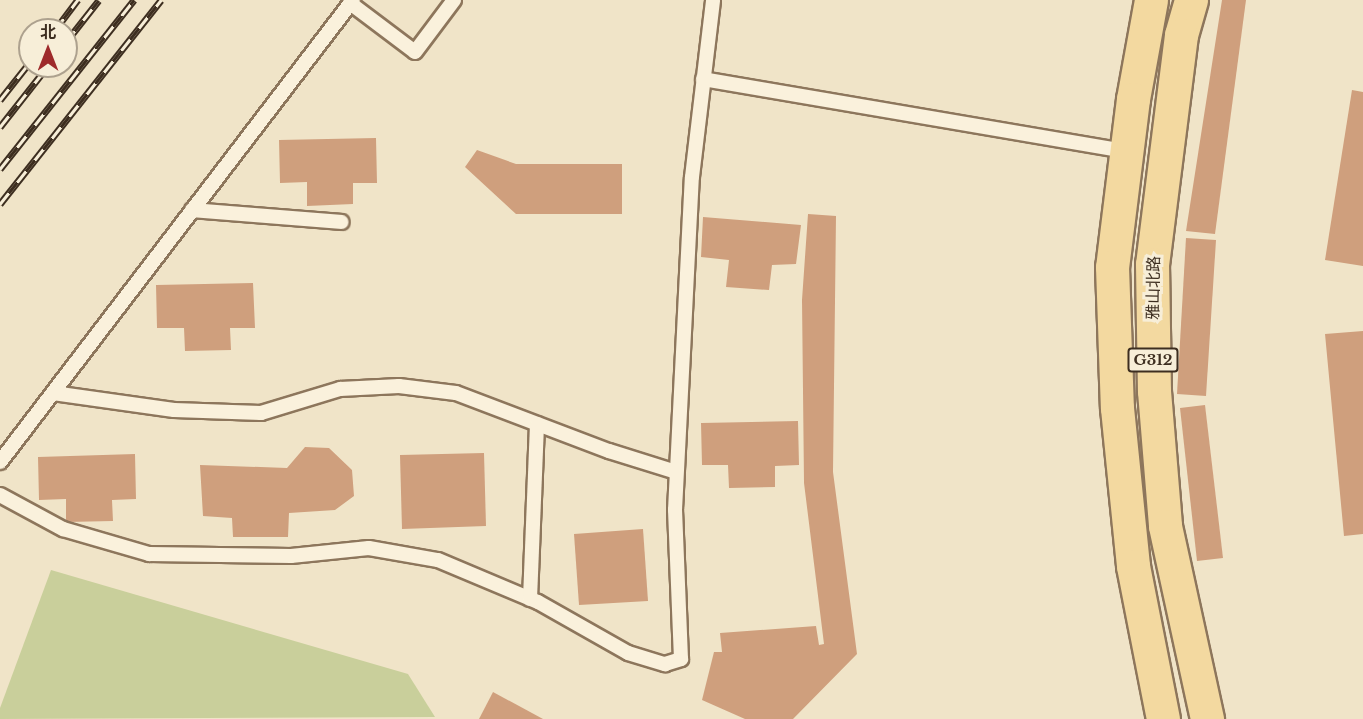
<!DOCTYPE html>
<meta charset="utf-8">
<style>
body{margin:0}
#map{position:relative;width:1363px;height:719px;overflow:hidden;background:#f0e4c8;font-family:"Libre Baskerville","Noto Sans SC",serif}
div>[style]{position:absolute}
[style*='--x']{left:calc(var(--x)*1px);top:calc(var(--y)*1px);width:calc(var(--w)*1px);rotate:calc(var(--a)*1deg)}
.green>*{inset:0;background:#c9cf9b}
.building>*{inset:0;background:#cf9f7d}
.roads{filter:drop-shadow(2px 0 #8d765c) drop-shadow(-2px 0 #8d765c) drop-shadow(0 2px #8d765c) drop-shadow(0 -2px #8d765c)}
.service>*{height:14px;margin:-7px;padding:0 7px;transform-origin:7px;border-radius:7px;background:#faf1dc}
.primary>*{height:33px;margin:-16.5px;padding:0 16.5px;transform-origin:16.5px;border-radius:16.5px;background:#f3d9a0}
.rail>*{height:7px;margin-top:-3.5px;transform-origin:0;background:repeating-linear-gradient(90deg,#f7eed8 0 14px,#3d2e20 0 28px);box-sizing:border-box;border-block:2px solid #3d2e20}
span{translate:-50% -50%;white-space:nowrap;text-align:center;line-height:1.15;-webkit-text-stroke:6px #f7eed8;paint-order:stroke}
.shield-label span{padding:2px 4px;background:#f7eed8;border:2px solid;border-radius:4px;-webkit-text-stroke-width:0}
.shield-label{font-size:15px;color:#3d2e20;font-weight:700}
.street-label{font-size:16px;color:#3d2e20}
.north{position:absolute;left:18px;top:18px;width:60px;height:60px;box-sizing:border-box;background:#f7eed8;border:2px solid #ada18e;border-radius:50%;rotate:0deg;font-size:16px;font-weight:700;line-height:24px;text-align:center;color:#3d2e20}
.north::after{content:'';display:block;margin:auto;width:21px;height:27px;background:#9e2a2b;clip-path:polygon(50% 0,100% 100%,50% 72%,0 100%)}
</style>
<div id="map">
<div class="green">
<div style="clip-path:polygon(51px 570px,408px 674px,435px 717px,0 719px,0 708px)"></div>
</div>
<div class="building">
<div style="clip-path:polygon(1222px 0,1246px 0,1215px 234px,1186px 231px)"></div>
<div style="clip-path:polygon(1352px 90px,1363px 92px,1363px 266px,1325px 260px)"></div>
<div style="clip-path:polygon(376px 138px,377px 183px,353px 183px,353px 204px,307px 206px,307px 182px,280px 183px,279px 140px)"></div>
<div style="clip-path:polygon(477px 150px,516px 164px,622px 164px,622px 214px,516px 214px,465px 167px)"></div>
<div style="clip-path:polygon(808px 214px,836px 216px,833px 472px,857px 654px,793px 719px,745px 719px,702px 700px,714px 652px,722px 652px,720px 633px,816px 626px,819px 645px,824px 644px,804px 483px,802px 300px)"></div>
<div style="clip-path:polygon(703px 217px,801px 225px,796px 264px,772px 265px,769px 290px,726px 287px,729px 260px,701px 257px)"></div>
<div style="clip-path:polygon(1186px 238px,1216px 240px,1206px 396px,1177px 394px)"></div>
<div style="clip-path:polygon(253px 283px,255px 328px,230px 328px,231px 350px,185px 351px,184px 328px,157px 328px,156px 285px)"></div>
<div style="clip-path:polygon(1363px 331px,1363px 534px,1344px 536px,1325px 334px)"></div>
<div style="clip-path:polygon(1205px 405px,1223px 558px,1197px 561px,1180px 408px)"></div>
<div style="clip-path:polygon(798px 421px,799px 465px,775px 466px,775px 487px,729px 488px,728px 465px,702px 465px,701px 423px)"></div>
<div style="clip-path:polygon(305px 447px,329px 448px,352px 470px,354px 496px,335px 510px,289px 513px,288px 537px,233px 537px,232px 518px,203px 516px,200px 465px,287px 468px)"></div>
<div style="clip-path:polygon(484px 453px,486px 526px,402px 529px,400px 455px)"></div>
<div style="clip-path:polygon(135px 454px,136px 499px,112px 500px,113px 521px,66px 522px,66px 499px,39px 500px,38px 457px)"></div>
<div style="clip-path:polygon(643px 529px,648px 601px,579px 605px,574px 534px)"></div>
<div style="clip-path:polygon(493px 692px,543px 719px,479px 719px)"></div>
</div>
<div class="roads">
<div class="service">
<div style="--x:350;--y:3;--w:81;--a:37"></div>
<div style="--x:415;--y:52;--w:65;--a:-53.1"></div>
<div style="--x:703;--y:79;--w:429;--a:9.7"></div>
<div style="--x:192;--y:210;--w:150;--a:4.6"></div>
<div style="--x:53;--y:393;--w:122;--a:8"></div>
<div style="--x:174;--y:410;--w:87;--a:2"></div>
<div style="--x:261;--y:413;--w:83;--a:-16.9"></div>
<div style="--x:340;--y:389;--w:59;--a:-2.9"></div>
<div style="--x:399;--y:386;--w:57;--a:7"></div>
<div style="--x:456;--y:393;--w:164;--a:20.8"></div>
<div style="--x:609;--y:451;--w:70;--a:17.4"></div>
<div style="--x:0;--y:462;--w:581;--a:-52.62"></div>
<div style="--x:0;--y:495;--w:72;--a:28.4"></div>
<div style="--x:63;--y:529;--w:90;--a:16.2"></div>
<div style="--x:149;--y:554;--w:142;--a:0.8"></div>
<div style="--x:291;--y:556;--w:78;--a:-5.9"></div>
<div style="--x:369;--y:548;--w:70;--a:9.9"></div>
<div style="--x:438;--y:560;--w:108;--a:22.8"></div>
<div style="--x:538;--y:602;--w:103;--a:29.5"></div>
<div style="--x:628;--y:653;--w:39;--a:17"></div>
<div style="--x:665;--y:664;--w:17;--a:-17"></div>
<div style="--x:681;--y:659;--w:149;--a:-92.3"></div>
<div style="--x:675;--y:510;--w:333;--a:-87.1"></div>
<div style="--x:692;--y:177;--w:178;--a:-83.2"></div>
<div style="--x:530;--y:599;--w:175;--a:-87.7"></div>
</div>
<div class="primary">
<div style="--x:1151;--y:0;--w:101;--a:100.3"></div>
<div style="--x:1133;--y:99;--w:169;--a:97.1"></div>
<div style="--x:1112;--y:267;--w:141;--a:88"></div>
<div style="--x:1117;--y:408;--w:159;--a:84.2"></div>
<div style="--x:1133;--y:566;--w:156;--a:78.9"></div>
<div style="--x:1191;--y:0;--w:36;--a:106"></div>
<div style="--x:1181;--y:35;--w:231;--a:97.2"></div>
<div style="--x:1152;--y:264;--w:127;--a:89.1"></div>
<div style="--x:1154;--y:391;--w:135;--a:85.3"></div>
<div style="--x:1165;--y:526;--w:198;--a:77.7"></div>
</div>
</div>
<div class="rail">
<div style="--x:55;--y:30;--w:38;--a:-53"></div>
<div style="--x:66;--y:42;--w:53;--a:-51.8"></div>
<div style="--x:0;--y:100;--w:48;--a:-51.7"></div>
<div style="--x:0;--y:127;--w:78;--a:-51.8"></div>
<div style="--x:0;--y:169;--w:216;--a:-51.6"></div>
<div style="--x:0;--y:204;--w:260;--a:-51.7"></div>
</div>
<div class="shield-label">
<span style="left:1153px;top:360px">G312</span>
</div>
<div class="street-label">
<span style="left:1153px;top:288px;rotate:-89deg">雅山北路</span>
</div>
<div class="north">北</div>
</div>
